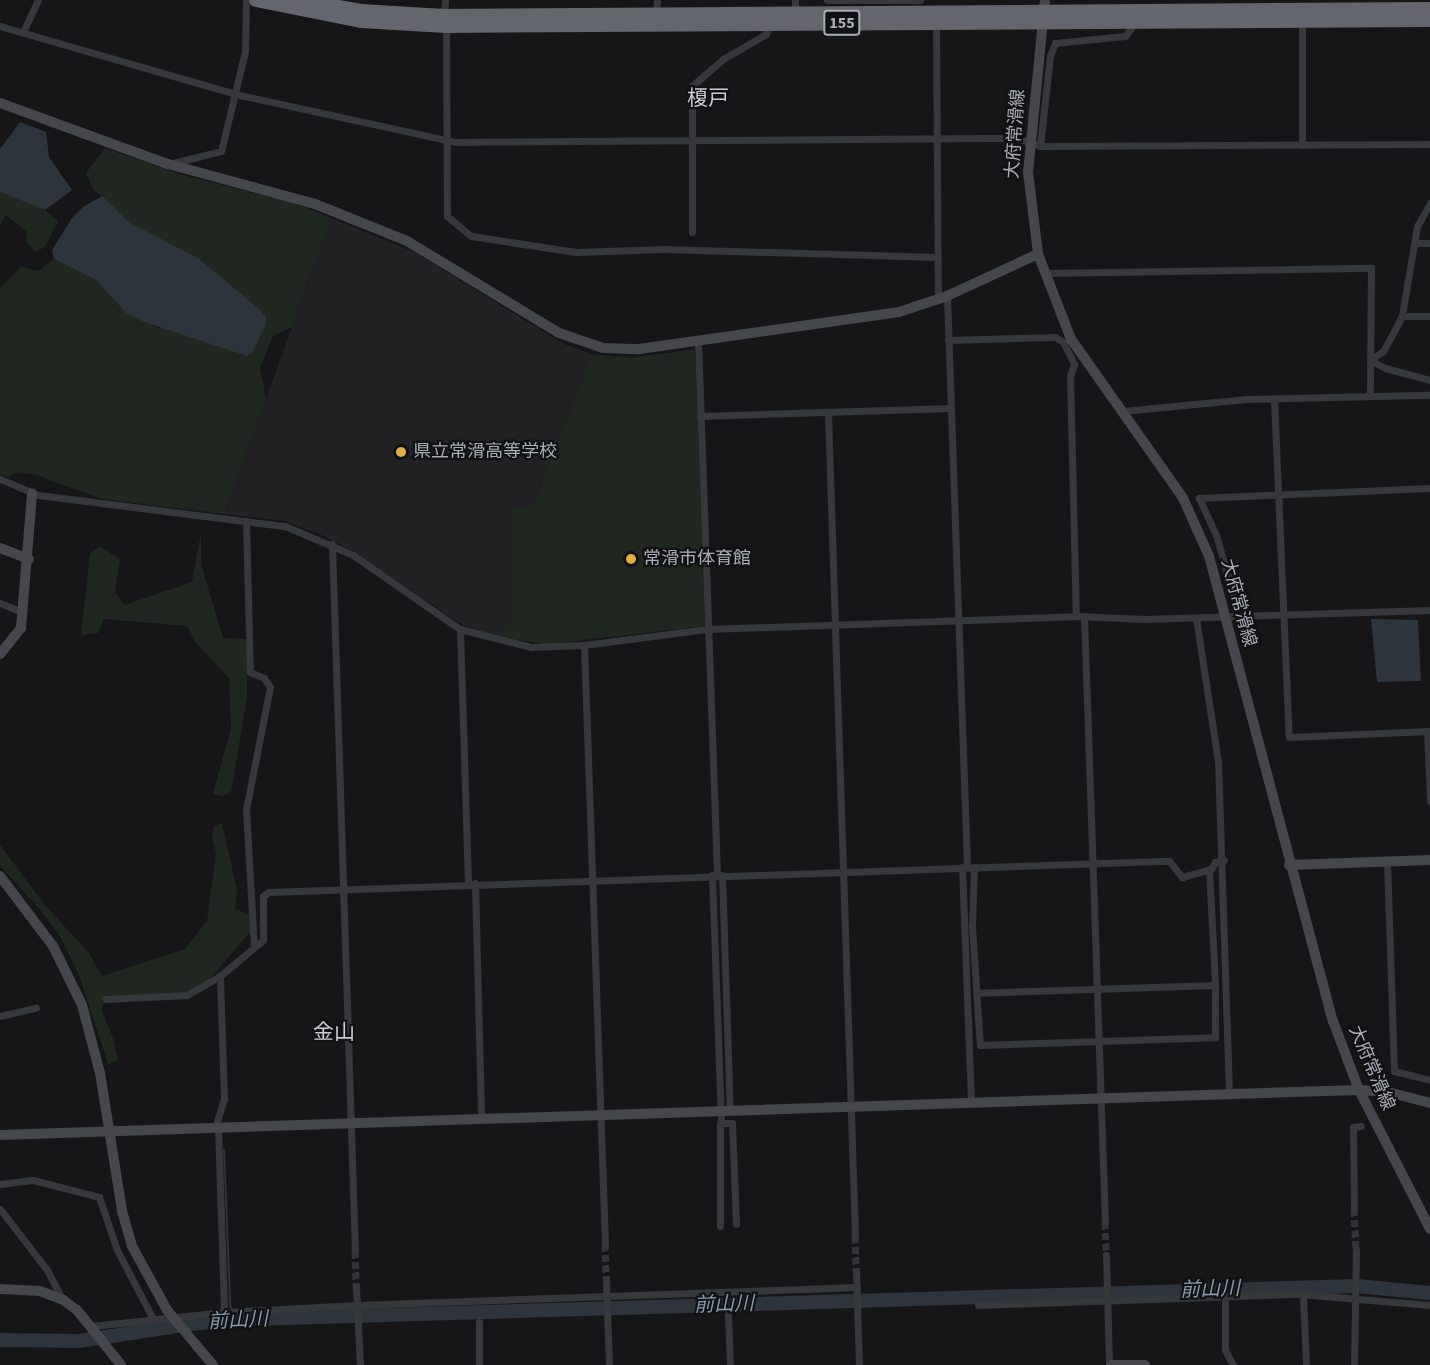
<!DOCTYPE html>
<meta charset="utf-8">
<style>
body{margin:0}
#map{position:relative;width:1430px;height:1365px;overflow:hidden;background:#161618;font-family:"Source Sans 3","Noto Sans JP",sans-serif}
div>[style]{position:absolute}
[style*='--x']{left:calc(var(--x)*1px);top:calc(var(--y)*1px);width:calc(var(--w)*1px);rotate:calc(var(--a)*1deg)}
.built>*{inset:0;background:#222225}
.green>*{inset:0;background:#202721}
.water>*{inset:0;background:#2d343b}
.stream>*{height:2px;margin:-1px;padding:0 1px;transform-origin:1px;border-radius:1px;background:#2d343b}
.river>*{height:14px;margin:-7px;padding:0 7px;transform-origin:7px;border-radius:7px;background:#2d343b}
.street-tunnel>*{height:7px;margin-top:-3.5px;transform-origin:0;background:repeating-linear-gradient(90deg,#333438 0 7px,transparent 0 10.5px)}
.street>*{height:7px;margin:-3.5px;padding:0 3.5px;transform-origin:3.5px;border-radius:3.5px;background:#37383c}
.secondary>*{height:10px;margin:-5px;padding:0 5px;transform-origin:5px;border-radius:5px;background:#46474c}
.highway>*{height:14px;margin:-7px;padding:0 7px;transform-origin:7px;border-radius:7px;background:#64666d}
.secondary-bridge>*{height:10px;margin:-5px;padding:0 5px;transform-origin:5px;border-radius:5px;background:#46474c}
.dots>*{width:16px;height:16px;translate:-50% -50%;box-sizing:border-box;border:3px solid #111113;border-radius:50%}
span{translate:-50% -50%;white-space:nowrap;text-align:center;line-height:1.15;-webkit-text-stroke:4.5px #111113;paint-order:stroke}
.shield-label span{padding:2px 4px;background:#111113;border:2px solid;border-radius:4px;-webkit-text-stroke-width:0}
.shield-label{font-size:16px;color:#a9adb7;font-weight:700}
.street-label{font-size:18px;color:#a9adb7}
.poi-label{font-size:18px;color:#a9adb7}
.left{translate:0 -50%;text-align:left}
.water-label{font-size:20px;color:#839aaf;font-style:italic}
.quarter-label{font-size:21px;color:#caccd3}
</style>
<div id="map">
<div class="built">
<div style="clip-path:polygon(331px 218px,414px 252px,564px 344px,592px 354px,532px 506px,511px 507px,510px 617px,500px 638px,461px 624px,349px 549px,317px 533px,285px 521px,225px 514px)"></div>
</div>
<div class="green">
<div style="clip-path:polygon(105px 148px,183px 175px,297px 204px,331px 218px,292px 327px,273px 336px,260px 368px,266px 399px,225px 514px,102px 499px,36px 475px,17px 472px,8px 477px,0 474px,0 288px,21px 267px,38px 271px,54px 259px,96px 280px,126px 313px,160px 329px,203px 263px,130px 223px,93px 189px,86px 173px)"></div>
<div style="clip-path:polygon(0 192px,45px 210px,58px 221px,45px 247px,35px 252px,26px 241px,27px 232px,6px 215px,0 225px)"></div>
<div style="clip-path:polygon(695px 349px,705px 626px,550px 644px,500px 638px,510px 617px,511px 507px,532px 506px,592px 354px,631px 358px)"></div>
<div style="clip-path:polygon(201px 533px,201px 564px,223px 638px,247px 639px,247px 697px,231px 792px,223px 796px,213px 794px,231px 728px,229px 678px,196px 643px,187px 626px,104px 619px,98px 633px,81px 635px,90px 554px,99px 546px,120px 559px,115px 592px,124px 605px,192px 582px)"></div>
<div style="clip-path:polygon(222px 823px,237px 890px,235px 909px,249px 914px,250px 932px,210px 979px,188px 993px,105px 996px,102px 1011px,114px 1041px,118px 1060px,108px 1064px,79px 975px,61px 938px,39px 908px,0 866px,0 845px,45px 905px,89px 953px,102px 976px,185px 949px,207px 921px,216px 853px,212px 838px,214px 826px)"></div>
</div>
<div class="water">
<div style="clip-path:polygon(20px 122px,46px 132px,49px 157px,72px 190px,45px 210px,0 192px,0 149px)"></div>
<div style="clip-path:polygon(102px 196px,130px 223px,198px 258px,259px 309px,266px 317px,265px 326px,252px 353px,247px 356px,144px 322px,126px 313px,96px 280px,54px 259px,52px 250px,72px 218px,83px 207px)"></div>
<div style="clip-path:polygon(1371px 619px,1418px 620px,1421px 681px,1377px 682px)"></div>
</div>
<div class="stream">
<div style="--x:224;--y:1150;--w:171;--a:87.7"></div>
<div style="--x:16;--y:1336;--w:6;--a:59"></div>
</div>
<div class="river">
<div style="--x:0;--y:1340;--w:79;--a:0.7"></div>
<div style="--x:79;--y:1341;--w:112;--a:-8.7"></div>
<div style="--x:190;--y:1324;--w:61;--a:-4.7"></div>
<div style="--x:251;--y:1319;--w:1106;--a:-1.71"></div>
<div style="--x:1357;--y:1286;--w:73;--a:5.5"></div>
</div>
<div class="street-tunnel">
<div style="--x:1354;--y:1209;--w:41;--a:87.2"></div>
<div style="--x:1105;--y:1222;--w:33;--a:88"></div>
<div style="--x:855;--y:1236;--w:35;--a:88"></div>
<div style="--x:605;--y:1244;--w:35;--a:88"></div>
<div style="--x:355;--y:1251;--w:37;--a:88"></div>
</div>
<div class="street">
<div style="--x:795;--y:0;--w:13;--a:90"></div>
<div style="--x:827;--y:0;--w:93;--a:0"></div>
<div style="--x:656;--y:14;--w:14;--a:-86"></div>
<div style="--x:444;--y:16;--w:16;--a:-86"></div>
<div style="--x:1302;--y:20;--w:125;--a:90"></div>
<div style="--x:936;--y:23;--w:275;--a:89.6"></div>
<div style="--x:0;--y:26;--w:245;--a:16.1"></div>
<div style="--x:235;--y:94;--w:225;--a:12.3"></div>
<div style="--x:455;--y:142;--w:527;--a:-0.43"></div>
<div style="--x:982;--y:138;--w:34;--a:0"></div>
<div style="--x:1016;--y:138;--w:25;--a:18"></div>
<div style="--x:1040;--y:146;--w:390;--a:-0.3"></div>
<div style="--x:446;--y:26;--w:190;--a:89.7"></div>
<div style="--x:447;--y:216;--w:31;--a:40"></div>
<div style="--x:471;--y:236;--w:106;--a:8.7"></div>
<div style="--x:576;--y:252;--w:89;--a:-1.9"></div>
<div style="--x:665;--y:249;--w:272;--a:1.7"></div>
<div style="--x:23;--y:32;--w:35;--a:-65"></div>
<div style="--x:1040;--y:146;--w:91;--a:-83.7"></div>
<div style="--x:1050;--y:56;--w:14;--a:-69"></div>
<div style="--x:1055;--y:43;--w:70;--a:-5.7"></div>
<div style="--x:1125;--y:36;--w:16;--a:-52"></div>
<div style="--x:173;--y:163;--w:49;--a:-14"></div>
<div style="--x:221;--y:151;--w:102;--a:-76.4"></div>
<div style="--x:245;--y:52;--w:52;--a:-88.9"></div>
<div style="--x:1430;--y:203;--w:26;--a:119"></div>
<div style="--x:1417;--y:226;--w:91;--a:99.5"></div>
<div style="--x:1402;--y:316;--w:40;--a:118"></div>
<div style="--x:1383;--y:351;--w:16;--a:145"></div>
<div style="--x:1370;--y:360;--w:17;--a:28"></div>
<div style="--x:1385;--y:368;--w:47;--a:14.9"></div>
<div style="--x:692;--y:232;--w:146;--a:-90"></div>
<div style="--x:692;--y:86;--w:41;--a:-41.1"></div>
<div style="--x:723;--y:59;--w:50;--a:-30.2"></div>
<div style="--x:766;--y:34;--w:10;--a:-73"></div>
<div style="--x:1416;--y:243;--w:14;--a:0"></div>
<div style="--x:1044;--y:273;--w:327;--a:-0.9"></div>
<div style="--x:1371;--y:268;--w:127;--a:90.5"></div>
<div style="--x:947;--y:296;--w:571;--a:87.99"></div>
<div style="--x:1402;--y:316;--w:28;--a:0"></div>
<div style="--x:948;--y:340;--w:107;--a:-1.6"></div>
<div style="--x:1055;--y:337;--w:9;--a:32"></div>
<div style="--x:1063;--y:342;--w:25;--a:63"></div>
<div style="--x:1074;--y:364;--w:13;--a:108"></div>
<div style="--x:1070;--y:376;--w:240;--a:88.6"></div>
<div style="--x:698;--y:341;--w:534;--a:87.96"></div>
<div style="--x:1274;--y:399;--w:338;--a:87.5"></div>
<div style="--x:1289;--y:737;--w:141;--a:-2.4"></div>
<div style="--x:1122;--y:411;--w:126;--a:-5.5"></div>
<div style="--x:1247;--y:399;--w:183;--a:-1.3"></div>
<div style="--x:828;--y:413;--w:823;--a:88.12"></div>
<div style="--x:700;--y:416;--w:251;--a:-1.8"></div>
<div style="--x:0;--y:479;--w:41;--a:22.8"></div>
<div style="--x:38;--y:495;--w:249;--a:7.2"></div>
<div style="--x:285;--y:526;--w:74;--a:23.1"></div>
<div style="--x:353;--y:555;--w:130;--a:34.7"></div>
<div style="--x:460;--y:629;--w:73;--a:14.2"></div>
<div style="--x:531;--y:647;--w:53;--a:-2.2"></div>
<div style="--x:584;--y:645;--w:125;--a:-7.4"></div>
<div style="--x:708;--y:629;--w:368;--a:-2"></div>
<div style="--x:1076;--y:616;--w:68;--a:2.5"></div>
<div style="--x:1144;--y:619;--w:286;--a:-1.8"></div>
<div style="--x:246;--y:521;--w:151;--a:88.5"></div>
<div style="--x:250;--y:672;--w:15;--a:23"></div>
<div style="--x:264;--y:678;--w:11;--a:56"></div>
<div style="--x:270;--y:687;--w:124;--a:101.1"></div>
<div style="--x:246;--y:809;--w:137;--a:86.7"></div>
<div style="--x:332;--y:544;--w:707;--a:88.14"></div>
<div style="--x:0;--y:603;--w:25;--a:23"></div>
<div style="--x:1236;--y:605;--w:73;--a:-105.9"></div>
<div style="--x:1216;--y:535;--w:41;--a:-114.7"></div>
<div style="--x:1199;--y:498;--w:231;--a:-2.5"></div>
<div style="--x:1084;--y:616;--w:606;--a:88.02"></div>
<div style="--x:1196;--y:618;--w:145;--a:81.3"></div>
<div style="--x:1218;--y:761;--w:332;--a:88.1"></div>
<div style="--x:460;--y:629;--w:254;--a:88.2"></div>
<div style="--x:584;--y:645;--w:599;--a:87.99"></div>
<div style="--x:1427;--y:731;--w:70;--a:87.5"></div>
<div style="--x:1387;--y:861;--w:210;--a:88.1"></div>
<div style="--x:1394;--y:1071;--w:37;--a:14"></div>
<div style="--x:962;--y:867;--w:236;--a:87.8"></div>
<div style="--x:974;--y:867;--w:59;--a:91.9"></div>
<div style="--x:972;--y:926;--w:119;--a:86.2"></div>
<div style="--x:980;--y:1045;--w:235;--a:-1.9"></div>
<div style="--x:1215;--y:1037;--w:52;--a:-90"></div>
<div style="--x:1215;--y:985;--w:237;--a:178.1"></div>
<div style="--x:1209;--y:869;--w:116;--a:87"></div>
<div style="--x:712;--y:875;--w:248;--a:87.9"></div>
<div style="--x:722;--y:875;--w:236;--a:88.1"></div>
<div style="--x:475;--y:883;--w:236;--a:88.5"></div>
<div style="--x:106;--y:999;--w:81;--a:-2.8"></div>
<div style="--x:187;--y:995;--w:38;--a:-30"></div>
<div style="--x:220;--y:976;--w:56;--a:-39.9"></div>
<div style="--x:263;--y:940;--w:44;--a:-90"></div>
<div style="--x:263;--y:896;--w:7;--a:-34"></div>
<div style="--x:269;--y:892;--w:893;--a:-1.99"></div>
<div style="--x:1161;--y:861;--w:8;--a:0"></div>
<div style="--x:1169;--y:861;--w:21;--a:51"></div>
<div style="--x:1182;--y:877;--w:30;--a:-15"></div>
<div style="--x:1211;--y:869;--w:8;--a:-60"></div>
<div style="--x:1215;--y:862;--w:9;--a:-13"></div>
<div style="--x:0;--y:1016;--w:37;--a:-13"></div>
<div style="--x:215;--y:1128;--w:30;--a:-73"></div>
<div style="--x:224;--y:1099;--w:123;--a:-91.9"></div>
<div style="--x:218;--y:1128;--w:184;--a:88.1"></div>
<div style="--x:0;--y:1184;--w:33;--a:-7"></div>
<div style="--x:33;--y:1180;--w:68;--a:14.4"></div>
<div style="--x:99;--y:1197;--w:56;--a:71.2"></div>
<div style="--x:117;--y:1250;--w:78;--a:62.4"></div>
<div style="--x:0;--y:1209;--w:77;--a:52.4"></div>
<div style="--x:47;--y:1270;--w:34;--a:62"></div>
<div style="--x:1354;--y:1209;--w:82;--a:-90.7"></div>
<div style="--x:1353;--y:1127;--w:8;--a:-7"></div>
<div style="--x:720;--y:1226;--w:103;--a:-90"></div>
<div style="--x:720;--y:1123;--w:12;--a:0"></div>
<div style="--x:732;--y:1123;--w:101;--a:87.7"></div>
<div style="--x:1106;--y:1255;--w:110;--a:88.4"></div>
<div style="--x:856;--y:1271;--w:94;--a:88.2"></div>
<div style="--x:606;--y:1279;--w:86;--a:88"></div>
<div style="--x:356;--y:1288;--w:77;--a:87"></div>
<div style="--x:1303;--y:1295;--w:70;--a:87.5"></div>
<div style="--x:1225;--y:1296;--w:54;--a:90"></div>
<div style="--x:1225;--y:1350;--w:17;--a:62"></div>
<div style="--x:978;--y:1305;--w:321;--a:-2"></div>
<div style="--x:1299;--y:1294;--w:131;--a:4.8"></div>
<div style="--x:728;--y:1314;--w:51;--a:87.8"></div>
<div style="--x:479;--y:1322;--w:43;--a:90"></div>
<div style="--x:91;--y:1326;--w:134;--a:-6"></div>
<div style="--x:224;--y:1312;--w:133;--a:-3"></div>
<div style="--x:357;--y:1305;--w:500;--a:-2.06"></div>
<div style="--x:1354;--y:1365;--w:115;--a:-89"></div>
</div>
<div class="secondary">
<div style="--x:1045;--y:0;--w:173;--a:95.6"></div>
<div style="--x:1028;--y:172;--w:83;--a:83"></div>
<div style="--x:1038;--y:254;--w:91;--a:68.8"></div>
<div style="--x:1071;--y:339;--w:194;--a:54.8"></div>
<div style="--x:1183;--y:498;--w:64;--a:65.9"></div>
<div style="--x:1209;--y:556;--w:481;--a:75.1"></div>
<div style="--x:1333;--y:1021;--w:74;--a:69.4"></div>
<div style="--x:1359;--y:1090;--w:156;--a:62.9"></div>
<div style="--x:0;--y:103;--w:179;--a:20"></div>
<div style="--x:168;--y:164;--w:152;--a:15.2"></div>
<div style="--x:315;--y:204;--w:99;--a:21.9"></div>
<div style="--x:407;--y:241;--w:178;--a:31.2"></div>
<div style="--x:559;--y:333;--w:46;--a:18.8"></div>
<div style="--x:603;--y:348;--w:36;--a:2"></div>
<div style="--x:639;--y:349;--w:263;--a:-8.1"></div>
<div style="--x:899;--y:312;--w:51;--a:-18.4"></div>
<div style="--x:947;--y:296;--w:100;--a:-24.8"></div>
<div style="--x:0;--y:548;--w:31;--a:21"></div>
<div style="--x:0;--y:654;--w:33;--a:-51"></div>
<div style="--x:21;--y:628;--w:135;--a:-85.3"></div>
<div style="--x:1289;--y:865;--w:141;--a:-2"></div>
<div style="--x:0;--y:876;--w:88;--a:52.9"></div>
<div style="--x:53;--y:946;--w:66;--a:63.8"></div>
<div style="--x:82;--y:1005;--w:70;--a:75.2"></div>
<div style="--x:100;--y:1073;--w:140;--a:80.9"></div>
<div style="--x:122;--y:1211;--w:36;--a:74"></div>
<div style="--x:132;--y:1246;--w:73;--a:61.3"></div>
<div style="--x:0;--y:1135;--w:1360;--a:-1.9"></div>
<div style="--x:1359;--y:1090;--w:29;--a:4"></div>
<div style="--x:1388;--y:1092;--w:43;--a:14.7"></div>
<div style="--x:0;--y:1289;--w:40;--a:2.9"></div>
<div style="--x:40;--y:1291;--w:25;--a:21"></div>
<div style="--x:63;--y:1300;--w:17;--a:36"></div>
<div style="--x:77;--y:1310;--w:70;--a:51.3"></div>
<div style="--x:197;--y:1346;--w:25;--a:50"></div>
<div style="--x:1111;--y:1365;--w:34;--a:0"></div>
</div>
<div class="highway">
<div style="--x:256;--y:0;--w:107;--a:11.3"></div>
<div style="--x:361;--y:21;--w:85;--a:3.4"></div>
<div style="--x:446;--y:26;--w:984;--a:-0.35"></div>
<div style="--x:300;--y:0;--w:62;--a:10.2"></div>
<div style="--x:361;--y:11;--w:83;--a:3.4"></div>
<div style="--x:444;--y:16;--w:986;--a:-0.41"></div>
</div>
<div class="secondary-bridge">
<div style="--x:167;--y:1310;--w:47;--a:50.2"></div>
</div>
<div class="dots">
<div style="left:401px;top:452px;background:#e2af44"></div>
<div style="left:631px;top:559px;background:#e2af44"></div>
</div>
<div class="shield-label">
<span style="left:842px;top:23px">155</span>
</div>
<div class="street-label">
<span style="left:1016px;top:134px;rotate:-86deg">大府常滑線</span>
<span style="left:1238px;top:603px;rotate:75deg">大府常滑線</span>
<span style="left:1371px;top:1068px;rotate:67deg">大府常滑線</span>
</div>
<div class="poi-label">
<span class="left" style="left:413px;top:452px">県立常滑高等学校</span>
<span class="left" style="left:643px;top:559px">常滑市体育館</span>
</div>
<div class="water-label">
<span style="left:1210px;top:1290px;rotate:-2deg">前山川</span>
<span style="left:724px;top:1305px;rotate:-2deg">前山川</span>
<span style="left:238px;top:1321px;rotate:-3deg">前山川</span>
</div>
<div class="quarter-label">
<span style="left:708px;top:98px">榎戸</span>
<span style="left:334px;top:1032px">金山</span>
</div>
</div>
